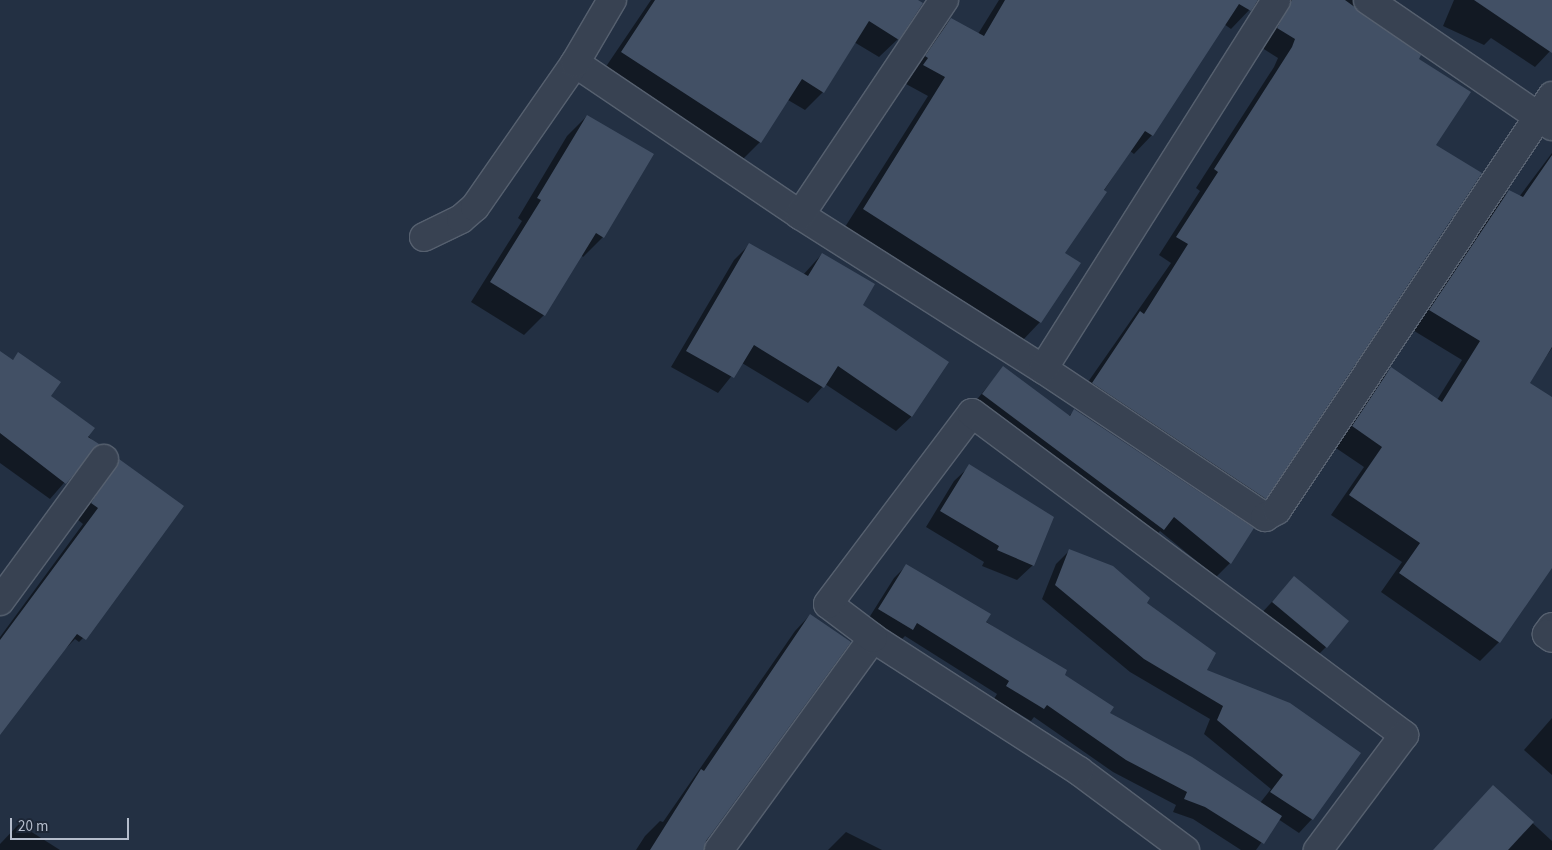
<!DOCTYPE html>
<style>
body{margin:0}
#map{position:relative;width:1552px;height:850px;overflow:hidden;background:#233043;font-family:"Source Sans 3",sans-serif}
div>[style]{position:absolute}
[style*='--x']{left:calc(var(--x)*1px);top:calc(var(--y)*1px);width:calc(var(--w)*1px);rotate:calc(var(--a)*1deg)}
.shadow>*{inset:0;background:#0007}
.building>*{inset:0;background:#425065}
.roads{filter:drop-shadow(1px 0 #56606f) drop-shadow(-1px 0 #56606f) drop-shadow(0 1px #56606f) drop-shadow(0 -1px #56606f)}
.street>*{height:28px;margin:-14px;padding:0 14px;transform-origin:14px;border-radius:14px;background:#384252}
span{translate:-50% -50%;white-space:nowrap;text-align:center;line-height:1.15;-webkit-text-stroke:4px #1d2737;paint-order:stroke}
.scale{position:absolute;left:10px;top:818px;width:119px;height:22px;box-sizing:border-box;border:2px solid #b5bdcc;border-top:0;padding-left:6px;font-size:15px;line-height:18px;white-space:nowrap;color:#b5bdcc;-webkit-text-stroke:4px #1d2737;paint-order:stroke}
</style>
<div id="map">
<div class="shadow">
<div style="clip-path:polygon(651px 0,916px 0,898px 39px,879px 57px,854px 42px,823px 92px,805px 110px,788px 100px,760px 142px,742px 160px,603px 71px)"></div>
<div style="clip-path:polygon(999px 0,1381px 0,1368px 12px,1354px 4px,1358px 14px,1417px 59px,1434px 145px,1265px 498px,1246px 516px,1074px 402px,1171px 263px,1159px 255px,1200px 191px,1196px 188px,1274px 67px,1278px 58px,1259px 46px,1266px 5px,1254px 5px,1231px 29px,1224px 24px,1152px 135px,1134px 154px,1130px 151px,1063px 253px,1040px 322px,1022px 341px,845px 227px,928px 96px,906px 84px,910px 76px,908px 75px,933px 38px,951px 19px,978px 34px)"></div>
<div style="clip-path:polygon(1454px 0,1552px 0,1552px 49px,1535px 67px,1491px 38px,1484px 45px,1443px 26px)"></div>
<div style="clip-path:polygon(587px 116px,603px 237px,583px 257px,581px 255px,544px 315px,524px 335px,471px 302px,522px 221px,518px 218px,567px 136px)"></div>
<div style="clip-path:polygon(1552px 153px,1552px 348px,1528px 383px,1552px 399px,1550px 568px,1499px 642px,1480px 661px,1381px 592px,1402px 562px,1331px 515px,1364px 467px,1333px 446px,1372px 388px,1391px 369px,1437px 400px,1462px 360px,1411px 329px,1490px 210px,1509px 191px,1519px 197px)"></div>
<div style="clip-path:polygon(749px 245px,803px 275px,822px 254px,861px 305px,912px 416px,896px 431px,825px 384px,808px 403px,742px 363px,718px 393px,671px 367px,734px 260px)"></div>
<div style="clip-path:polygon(0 353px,12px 361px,19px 354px,49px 396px,97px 445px,50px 499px,0 463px)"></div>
<div style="clip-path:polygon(1003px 368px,1069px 416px,1075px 410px,1230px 563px,1216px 577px,1160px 531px,1149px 543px,969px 409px)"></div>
<div style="clip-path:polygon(120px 461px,95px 626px,79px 642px,75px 639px,63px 651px,0 733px,0 637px,83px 524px,77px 519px)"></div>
<div style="clip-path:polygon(970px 466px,1033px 565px,1017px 580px,982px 566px,984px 562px,926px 527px,954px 481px)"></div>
<div style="clip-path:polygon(1069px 551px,1145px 603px,1205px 670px,1290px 704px,1312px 819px,1299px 833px,1278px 819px,1256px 850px,1241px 850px,1193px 819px,1173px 812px,1176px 805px,1113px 772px,1034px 717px,1031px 721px,994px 699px,997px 694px,905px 636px,899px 642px,867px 621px,894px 578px,906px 566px,1063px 675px,1108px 714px,1260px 803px,1271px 789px,1204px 734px,1210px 719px,1130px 672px,1042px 599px,1056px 564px)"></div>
<div style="clip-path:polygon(1293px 579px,1326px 647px,1311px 662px,1257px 618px)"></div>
<div style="clip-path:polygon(810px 615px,703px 850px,636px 850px,645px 836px,660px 821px,663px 822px,795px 631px)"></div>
<div style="clip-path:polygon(1552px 718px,1552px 775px,1524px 750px)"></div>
<div style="clip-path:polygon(1493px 787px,1552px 841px,1552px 850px,1470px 850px)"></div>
<div style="clip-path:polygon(19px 824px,60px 850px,0 850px,0 844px)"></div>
<div style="clip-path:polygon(846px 832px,882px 850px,828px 850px)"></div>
</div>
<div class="building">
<div style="clip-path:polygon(655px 0,918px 0,923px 3px,899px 40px,869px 21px,824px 93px,802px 79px,761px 143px,621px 52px)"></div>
<div style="clip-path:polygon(1005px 0,1258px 0,1251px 11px,1239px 4px,1153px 136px,1145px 131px,1104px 190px,1107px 192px,1065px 253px,1081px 263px,1041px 323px,863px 209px,945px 77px,923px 65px,928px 58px,925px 56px,951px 18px,984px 36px)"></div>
<div style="clip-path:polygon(1292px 0,1345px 0,1421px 55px,1419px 59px,1471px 92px,1436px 145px,1482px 173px,1266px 499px,1092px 383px,1140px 311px,1144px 314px,1188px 244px,1176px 237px,1218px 172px,1214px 169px,1292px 47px,1295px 39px,1277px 28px)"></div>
<div style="clip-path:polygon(1474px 0,1552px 0,1552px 53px)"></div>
<div style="clip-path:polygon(587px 115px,654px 154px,604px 238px,596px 233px,545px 316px,490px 282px,541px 200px,537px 198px)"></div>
<div style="clip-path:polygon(1552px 155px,1552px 347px,1530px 383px,1552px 397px,1552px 568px,1500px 643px,1399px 573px,1420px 543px,1349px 495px,1382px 447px,1352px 426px,1391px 367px,1442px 402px,1480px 341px,1429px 310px,1509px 190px,1523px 197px)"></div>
<div style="clip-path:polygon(749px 243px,808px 276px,822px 253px,875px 284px,863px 305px,949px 362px,912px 417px,838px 366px,824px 388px,754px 345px,734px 378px,686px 351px)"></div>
<div style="clip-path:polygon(0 351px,13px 360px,18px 352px,61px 382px,51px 396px,95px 428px,88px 437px,99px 444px,66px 484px,0 433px)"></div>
<div style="clip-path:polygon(1003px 366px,1070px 416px,1074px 409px,1254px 528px,1231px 564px,1174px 517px,1164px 530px,982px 394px)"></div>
<div style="clip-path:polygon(119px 459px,184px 506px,86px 640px,77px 634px,0 735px,0 640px,98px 508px,91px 503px)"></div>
<div style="clip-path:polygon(969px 464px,1054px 517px,1034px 566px,997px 550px,999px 546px,940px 511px)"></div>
<div style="clip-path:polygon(1069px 549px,1113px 566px,1150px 598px,1147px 603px,1216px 653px,1207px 670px,1290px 703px,1361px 753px,1313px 820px,1270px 792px,1283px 775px,1217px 720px,1223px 706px,1144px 659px,1055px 585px)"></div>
<div style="clip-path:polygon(906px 564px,991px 614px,986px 622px,1067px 670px,1065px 675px,1114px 707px,1110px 713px,1192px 757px,1282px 816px,1264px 844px,1205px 807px,1184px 799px,1187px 792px,1126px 760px,1047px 705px,1044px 709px,1006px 686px,1009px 681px,917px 623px,913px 630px,878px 609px)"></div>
<div style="clip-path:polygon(1294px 576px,1349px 621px,1327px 648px,1272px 602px)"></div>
<div style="clip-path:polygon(810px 614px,851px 642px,706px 841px,704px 850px,650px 850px,701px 769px,704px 771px)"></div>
<div style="clip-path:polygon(1493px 785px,1534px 822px,1508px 850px,1433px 850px)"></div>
</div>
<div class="roads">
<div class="street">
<div style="--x:1368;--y:0;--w:223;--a:34.4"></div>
<div style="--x:575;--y:63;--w:272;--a:34"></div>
<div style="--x:800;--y:215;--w:288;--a:32.4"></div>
<div style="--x:1043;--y:369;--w:267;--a:33.7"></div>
<div style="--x:1265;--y:517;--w:14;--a:-30"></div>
<div style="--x:1277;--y:510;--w:497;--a:-56.4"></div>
<div style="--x:800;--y:215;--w:259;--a:-56.2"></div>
<div style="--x:424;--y:237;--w:41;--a:-25.9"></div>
<div style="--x:461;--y:219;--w:18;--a:-41"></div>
<div style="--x:475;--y:207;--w:175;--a:-55.2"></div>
<div style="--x:575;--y:63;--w:73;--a:-59.6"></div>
<div style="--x:1043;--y:369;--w:436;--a:-57.7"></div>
<div style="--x:0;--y:601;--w:176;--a:-53.8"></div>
<div style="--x:1552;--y:627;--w:9;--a:126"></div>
<div style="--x:1547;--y:634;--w:6;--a:39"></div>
<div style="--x:719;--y:850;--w:262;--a:-54"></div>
<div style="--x:1185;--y:850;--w:132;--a:-143.3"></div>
<div style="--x:1079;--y:771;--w:245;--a:-147.2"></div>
<div style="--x:873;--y:638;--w:56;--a:-142.9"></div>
<div style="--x:828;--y:604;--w:239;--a:-53"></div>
<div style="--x:972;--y:413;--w:539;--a:36.7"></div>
<div style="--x:1404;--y:735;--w:144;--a:126.8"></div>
</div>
</div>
<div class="scale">20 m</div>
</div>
